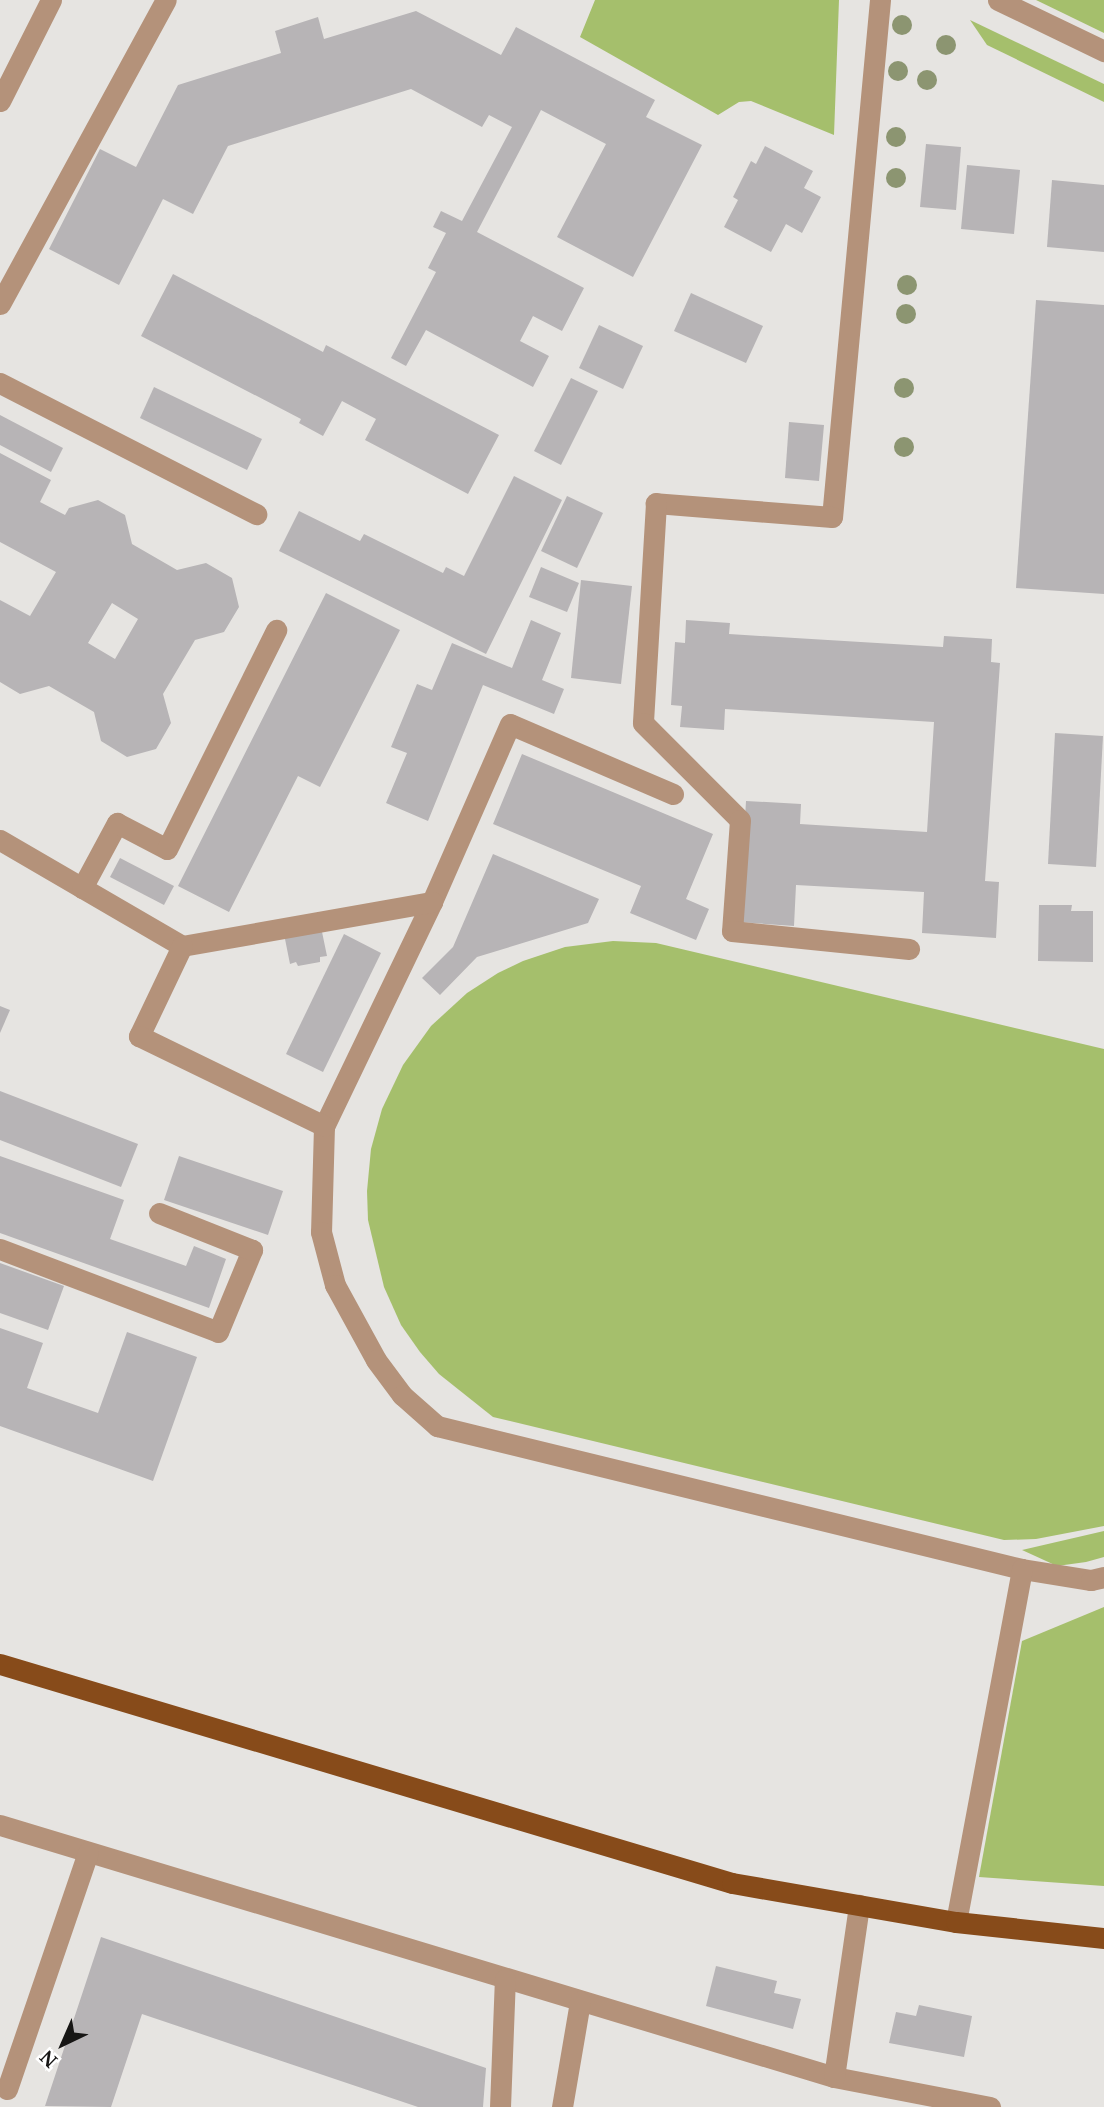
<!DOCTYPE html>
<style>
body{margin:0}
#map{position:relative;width:1104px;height:2107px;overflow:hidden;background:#e6e4e1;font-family:"Noto Serif",serif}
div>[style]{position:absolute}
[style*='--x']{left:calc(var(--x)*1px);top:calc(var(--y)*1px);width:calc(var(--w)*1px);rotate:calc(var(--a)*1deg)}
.green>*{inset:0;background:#a5bf6c}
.building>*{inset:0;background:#b7b4b6}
.minor>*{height:21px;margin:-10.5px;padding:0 10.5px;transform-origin:10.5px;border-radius:10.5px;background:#b4927a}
.major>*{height:21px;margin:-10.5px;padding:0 10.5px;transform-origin:10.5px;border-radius:10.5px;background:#874b1a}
.trees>*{width:20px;height:20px;margin:-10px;border-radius:50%;background:#8c9571}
span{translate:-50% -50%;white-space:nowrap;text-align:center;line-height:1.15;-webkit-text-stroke:7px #fff;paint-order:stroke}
.north{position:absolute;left:28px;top:2009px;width:70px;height:70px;-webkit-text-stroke:5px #fff;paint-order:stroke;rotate:224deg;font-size:19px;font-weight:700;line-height:28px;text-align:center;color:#171615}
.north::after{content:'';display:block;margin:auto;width:24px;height:32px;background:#171615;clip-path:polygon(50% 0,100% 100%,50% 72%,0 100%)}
</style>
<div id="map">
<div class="green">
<div style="clip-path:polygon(595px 0,839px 0,834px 135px,751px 101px,739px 102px,718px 115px,580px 37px)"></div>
<div style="clip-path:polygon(1036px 0,1104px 0,1104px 33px)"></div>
<div style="clip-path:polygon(970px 20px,1104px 84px,1104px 102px,987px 45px)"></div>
<div style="clip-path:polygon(613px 941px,656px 943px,1104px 1049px,1104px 1526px,1036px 1539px,1004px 1540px,493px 1417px,439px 1374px,420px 1352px,401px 1325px,384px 1287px,368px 1220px,367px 1191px,371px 1149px,382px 1109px,403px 1065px,431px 1026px,467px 993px,498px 973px,523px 961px,565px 947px)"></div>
<div style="clip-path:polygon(1104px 1531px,1104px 1557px,1086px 1562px,1057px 1566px,1022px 1550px)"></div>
<div style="clip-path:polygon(1104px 1607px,1104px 1886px,979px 1877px,1022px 1641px)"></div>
</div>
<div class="building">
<div style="clip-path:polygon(416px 11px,501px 55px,516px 27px,655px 100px,646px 117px,702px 145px,633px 277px,557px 237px,606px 144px,541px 110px,477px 232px,584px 288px,562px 331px,533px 316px,520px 341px,549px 356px,533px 387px,426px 330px,406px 366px,391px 358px,436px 272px,428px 268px,446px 233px,433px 227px,441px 211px,462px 221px,512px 127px,489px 115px,482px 127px,411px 89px,228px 146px,193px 214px,163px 199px,119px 285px,49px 249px,100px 149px,136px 167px,178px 85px,281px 53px,275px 31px,318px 17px,324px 39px)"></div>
<div style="clip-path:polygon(926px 144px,961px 147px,956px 210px,920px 207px)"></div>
<div style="clip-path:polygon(765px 146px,813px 171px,804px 188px,821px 197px,802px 233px,786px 224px,771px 252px,724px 227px,738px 200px,733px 197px,751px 161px,756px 164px)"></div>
<div style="clip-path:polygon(967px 165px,1020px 170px,1014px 234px,961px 229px)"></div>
<div style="clip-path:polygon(1052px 180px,1104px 185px,1104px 252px,1047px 247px)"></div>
<div style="clip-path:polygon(173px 274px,323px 352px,326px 345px,499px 435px,468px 494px,365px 440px,376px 419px,342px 401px,323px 436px,299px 423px,301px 419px,141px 336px)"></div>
<div style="clip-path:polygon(691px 293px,763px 326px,746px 363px,674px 331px)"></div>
<div style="clip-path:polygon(1036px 300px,1104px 305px,1104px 594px,1016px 588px)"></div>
<div style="clip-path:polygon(599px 325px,643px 346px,623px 389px,579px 368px)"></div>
<div style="clip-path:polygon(571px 378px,598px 391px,561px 465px,534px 451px)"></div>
<div style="clip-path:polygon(154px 387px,262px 439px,247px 470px,140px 418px)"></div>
<div style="clip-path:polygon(0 415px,63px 448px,51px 472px,0 445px)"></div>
<div style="clip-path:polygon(789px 422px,824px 425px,819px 481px,785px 478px)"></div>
<div style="clip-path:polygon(evenodd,0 453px,51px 480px,40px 502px,65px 515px,69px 508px,98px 500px,125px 515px,132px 544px,177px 570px,206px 563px,232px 578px,239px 607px,224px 632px,195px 640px,163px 694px,171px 723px,156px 749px,127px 757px,101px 741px,94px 712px,49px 686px,20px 694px,0 682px,0 600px,30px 616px,56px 572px,0 542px,0 453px,112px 603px,138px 619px,115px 659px,88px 643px,112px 603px)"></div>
<div style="clip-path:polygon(514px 476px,562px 500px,486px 654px,279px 551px,299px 511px,360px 541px,364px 534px,443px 573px,446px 567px,464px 576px)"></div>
<div style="clip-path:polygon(567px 496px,603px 513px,577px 568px,541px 551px)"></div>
<div style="clip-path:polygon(541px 567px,579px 583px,567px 612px,529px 597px)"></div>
<div style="clip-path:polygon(581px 580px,632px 586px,621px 684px,571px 678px)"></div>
<div style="clip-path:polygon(326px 593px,400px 630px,320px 787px,298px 776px,229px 912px,178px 886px)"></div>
<div style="clip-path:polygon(531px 620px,561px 633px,542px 680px,564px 689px,554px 714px,483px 685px,428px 821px,386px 803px,407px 753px,391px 747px,417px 684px,432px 690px,452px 643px,512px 668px)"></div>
<div style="clip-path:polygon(686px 620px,730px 623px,729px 634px,943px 647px,944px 636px,992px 639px,991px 662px,1000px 663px,985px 881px,999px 882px,996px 938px,922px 933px,924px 892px,796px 885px,794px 926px,739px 922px,746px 801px,801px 804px,800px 824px,927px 832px,934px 722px,725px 709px,724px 730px,680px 727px,682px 706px,671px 705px,675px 642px,685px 643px)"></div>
<div style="clip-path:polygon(1055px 733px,1103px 736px,1096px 867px,1048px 864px)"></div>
<div style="clip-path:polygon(522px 754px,713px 834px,686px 899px,709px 909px,696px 940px,630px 913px,641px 886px,493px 824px)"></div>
<div style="clip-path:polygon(493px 854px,599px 899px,588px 923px,477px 957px,440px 995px,422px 978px,453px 947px)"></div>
<div style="clip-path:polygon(120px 858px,174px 886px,164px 905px,110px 877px)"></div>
<div style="clip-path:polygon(1039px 905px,1072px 905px,1071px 911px,1093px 911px,1093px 962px,1038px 961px)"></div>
<div style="clip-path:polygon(321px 927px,327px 956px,320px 957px,320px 962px,298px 966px,296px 962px,290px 964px,284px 934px)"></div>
<div style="clip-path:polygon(344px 934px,381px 953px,323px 1072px,286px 1054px)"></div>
<div style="clip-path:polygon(0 1006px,10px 1010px,0 1033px)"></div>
<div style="clip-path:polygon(0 1091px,138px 1144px,121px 1187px,0 1140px)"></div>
<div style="clip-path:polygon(0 1156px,124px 1200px,110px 1239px,186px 1266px,194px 1246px,226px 1259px,209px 1308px,0 1233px)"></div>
<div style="clip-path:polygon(179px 1156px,283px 1191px,268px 1235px,164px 1200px)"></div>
<div style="clip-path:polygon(0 1263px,64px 1286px,48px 1330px,0 1313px)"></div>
<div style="clip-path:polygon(0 1328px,43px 1343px,27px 1388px,98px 1413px,127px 1332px,197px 1357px,153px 1481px,0 1426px)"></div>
<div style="clip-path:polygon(101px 1937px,486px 2068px,483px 2107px,418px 2107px,142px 2014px,111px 2107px,45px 2106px)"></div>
<div style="clip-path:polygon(716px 1966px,777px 1981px,774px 1993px,801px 1999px,793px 2029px,706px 2006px)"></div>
<div style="clip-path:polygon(919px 2005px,972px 2016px,964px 2057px,889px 2043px,896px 2012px,916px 2016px)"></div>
</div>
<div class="minor">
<div style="--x:880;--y:0;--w:519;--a:95.3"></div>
<div style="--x:832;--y:517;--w:177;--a:-175.5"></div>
<div style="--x:656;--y:503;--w:220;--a:93.4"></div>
<div style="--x:643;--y:723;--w:137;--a:45"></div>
<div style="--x:740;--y:820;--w:111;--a:94.1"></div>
<div style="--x:732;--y:931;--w:178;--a:5.8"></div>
<div style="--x:998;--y:0;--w:118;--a:25.7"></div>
<div style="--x:0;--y:101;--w:113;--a:-63.2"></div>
<div style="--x:0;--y:304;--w:346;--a:-61.4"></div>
<div style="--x:0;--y:383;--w:288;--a:27.1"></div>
<div style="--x:673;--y:794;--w:177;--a:-156.8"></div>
<div style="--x:510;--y:724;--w:194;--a:113.7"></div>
<div style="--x:432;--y:902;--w:249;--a:115.7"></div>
<div style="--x:324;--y:1126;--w:106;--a:91.6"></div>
<div style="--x:321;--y:1232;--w:55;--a:75.2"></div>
<div style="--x:335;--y:1285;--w:85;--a:61.3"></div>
<div style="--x:376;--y:1360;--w:44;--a:53.4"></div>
<div style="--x:402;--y:1395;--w:47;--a:41.5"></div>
<div style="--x:437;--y:1426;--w:602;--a:13.74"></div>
<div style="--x:1022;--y:1569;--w:70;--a:9.1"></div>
<div style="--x:1091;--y:1580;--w:13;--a:-13"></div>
<div style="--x:0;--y:840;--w:211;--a:30.2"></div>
<div style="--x:182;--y:946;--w:254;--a:-10"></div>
<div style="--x:82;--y:888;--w:74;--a:-61.7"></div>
<div style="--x:117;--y:823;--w:56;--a:27.5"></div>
<div style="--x:167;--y:849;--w:245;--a:-63.5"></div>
<div style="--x:182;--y:946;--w:100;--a:115.5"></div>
<div style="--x:139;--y:1036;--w:206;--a:25.9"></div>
<div style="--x:0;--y:1249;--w:233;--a:20.8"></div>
<div style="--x:218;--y:1332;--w:89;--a:-67.5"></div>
<div style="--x:252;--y:1250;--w:100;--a:-158.3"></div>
<div style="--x:0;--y:1825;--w:871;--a:16.81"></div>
<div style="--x:834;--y:2077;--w:159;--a:10.9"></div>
<div style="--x:956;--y:1922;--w:359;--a:-79.4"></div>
<div style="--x:834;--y:2077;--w:174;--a:-81.7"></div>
<div style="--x:7;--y:2089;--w:250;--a:-71.1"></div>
<div style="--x:500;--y:2107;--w:128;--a:-87.8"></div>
<div style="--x:562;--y:2107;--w:107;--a:-80.3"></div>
</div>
<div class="major">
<div style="--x:0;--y:1664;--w:764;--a:16.66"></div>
<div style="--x:732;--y:1883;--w:227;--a:9.9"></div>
<div style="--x:956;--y:1922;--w:149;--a:6.2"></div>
</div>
<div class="trees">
<div style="left:902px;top:25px"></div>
<div style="left:946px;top:45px"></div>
<div style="left:898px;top:71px"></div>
<div style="left:927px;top:80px"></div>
<div style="left:896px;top:137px"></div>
<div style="left:896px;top:178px"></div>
<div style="left:907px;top:285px"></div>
<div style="left:906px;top:314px"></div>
<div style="left:904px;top:388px"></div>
<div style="left:904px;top:447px"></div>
</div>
<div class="north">N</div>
</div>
